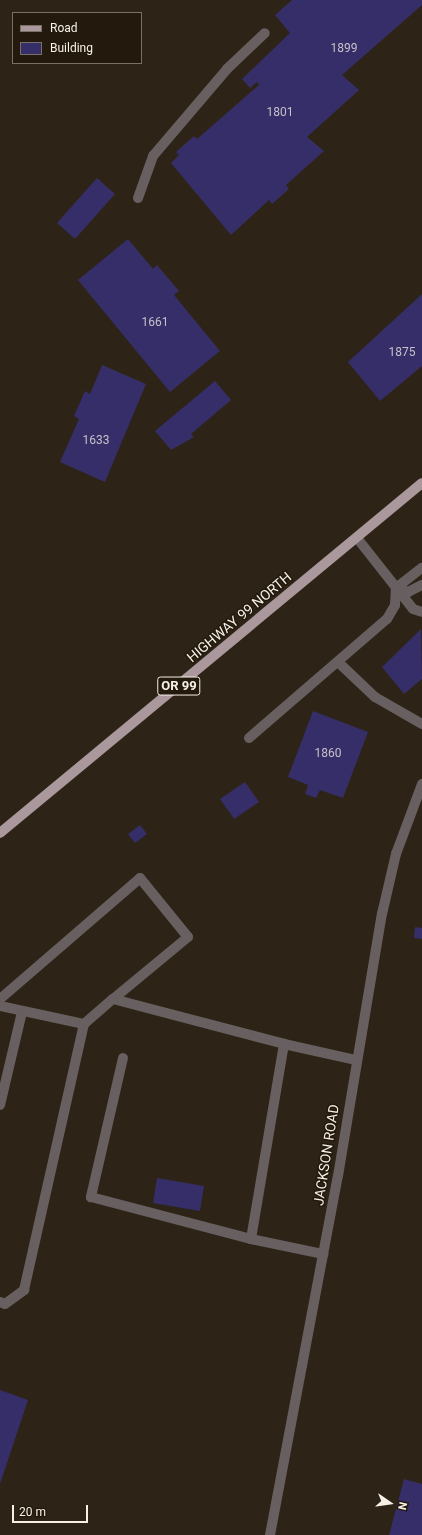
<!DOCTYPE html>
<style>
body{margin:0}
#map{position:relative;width:422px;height:1535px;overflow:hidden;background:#2d2417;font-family:Roboto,sans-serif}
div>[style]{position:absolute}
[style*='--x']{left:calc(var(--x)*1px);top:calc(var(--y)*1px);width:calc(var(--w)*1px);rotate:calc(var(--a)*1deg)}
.building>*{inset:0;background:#362e68}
.service>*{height:10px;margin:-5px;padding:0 5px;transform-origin:5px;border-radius:5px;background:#685f61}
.minor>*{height:10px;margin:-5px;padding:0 5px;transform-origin:5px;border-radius:5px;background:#685f61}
.primary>*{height:10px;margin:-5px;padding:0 5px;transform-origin:5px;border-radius:5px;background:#aa989c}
span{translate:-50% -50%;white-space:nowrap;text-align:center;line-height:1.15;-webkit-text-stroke:3px #231a0d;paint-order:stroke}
.number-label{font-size:12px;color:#c6c0c7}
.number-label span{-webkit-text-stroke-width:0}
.shield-label span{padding:1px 3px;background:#231a0d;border:1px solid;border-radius:3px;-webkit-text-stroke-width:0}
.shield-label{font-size:13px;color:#f6f0e7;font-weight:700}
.street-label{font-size:14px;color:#f6f0e7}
.legend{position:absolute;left:12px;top:12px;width:130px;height:52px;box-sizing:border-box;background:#231a0d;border:1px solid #777064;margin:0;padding:5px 7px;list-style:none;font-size:12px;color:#f6f0e7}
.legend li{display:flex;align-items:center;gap:8px;height:20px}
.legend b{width:20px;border:1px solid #777064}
.north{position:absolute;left:370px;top:1483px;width:40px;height:40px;-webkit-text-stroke:3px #231a0d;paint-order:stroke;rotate:103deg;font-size:11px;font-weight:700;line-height:16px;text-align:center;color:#f6f0e7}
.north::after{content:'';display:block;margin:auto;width:14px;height:18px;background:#f6f0e7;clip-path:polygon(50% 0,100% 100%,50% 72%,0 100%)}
.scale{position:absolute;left:12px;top:1505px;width:76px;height:18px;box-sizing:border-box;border:2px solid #f6f0e7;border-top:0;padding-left:5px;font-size:12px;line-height:14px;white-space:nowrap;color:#f6f0e7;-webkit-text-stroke:3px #231a0d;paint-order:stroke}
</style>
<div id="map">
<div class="building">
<div style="clip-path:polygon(292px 0,422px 0,422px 5px,342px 75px,359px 90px,307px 137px,324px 151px,286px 185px,289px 189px,272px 204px,269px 200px,231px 235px,171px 163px,179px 155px,176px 152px,194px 136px,197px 139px,259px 85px,257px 82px,250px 88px,242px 79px,290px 33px,275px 15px)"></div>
<div style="clip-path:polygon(97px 178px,115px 194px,75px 239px,57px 223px)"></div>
<div style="clip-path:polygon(128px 239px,153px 269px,157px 265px,179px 291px,174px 295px,220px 351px,170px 392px,78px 280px)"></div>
<div style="clip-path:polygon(422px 294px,422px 366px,380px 401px,348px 362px)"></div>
<div style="clip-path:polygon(102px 365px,146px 384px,105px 482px,60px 462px,79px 419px,74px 416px,85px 391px,90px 394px)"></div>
<div style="clip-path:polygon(215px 381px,231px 400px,191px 434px,194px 437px,171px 450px,155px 431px)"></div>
<div style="clip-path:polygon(421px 629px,422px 679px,404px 694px,382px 667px)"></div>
<div style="clip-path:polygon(313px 711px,368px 732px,343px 798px,320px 790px,316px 798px,305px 794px,308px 785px,288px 777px)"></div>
<div style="clip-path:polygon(245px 782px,259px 802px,234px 819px,220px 799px)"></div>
<div style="clip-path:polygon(140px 825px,147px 834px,135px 843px,128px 834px)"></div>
<div style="clip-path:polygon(415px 927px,422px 928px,422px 939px,414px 938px)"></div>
<div style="clip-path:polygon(157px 1178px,204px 1186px,200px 1211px,153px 1203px)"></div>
<div style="clip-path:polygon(0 1390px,28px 1400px,0 1484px)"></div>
<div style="clip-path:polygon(404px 1479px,422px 1484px,422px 1535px,389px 1535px)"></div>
</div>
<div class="service">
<div style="--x:138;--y:198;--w:45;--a:-70.3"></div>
<div style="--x:153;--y:156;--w:114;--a:-49.6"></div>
<div style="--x:227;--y:69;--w:52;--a:-43.5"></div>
<div style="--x:357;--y:538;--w:90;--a:51.7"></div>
<div style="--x:413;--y:609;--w:9;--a:18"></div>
<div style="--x:396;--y:588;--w:33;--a:-38"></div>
<div style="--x:396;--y:588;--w:13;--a:18"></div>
<div style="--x:408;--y:592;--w:16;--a:-27"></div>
<div style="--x:338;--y:662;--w:51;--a:43.4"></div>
<div style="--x:375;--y:697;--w:54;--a:29.9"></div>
<div style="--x:249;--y:738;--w:182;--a:-40.8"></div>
<div style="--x:387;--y:619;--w:16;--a:-60"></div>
<div style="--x:395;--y:605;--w:17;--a:-87"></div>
<div style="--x:0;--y:999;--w:185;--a:-40.8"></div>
<div style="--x:140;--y:878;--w:76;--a:50.9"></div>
<div style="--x:188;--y:937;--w:97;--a:140.4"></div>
<div style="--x:0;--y:1006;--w:86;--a:12.1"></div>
<div style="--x:123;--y:1058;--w:143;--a:103"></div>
<div style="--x:91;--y:1197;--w:165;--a:14.7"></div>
<div style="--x:251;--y:1239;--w:74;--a:11.8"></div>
<div style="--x:0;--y:1105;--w:96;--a:-76.7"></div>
<div style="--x:251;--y:1239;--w:198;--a:-80.4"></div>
<div style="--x:0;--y:1302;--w:5;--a:22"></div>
<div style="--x:5;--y:1304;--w:24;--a:-36"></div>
<div style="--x:24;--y:1290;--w:273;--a:-77.3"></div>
<div style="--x:84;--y:1024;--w:38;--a:-41"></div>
<div style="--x:113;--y:999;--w:177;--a:14.7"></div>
<div style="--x:284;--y:1044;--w:74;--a:12.5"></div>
</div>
<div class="minor">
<div style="--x:270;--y:1535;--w:365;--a:-79.3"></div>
<div style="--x:338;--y:1176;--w:266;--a:-80.5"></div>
<div style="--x:382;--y:914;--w:62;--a:-76.9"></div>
<div style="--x:396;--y:854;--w:75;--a:-69.6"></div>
</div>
<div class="primary">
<div style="--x:0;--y:833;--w:548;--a:-39.67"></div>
</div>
<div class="number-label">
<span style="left:344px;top:49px">1899</span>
<span style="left:280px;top:113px">1801</span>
<span style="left:155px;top:323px">1661</span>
<span style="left:402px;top:353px">1875</span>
<span style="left:96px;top:441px">1633</span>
<span style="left:328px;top:754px">1860</span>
</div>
<div class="shield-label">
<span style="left:179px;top:686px">OR 99</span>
</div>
<div class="street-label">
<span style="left:239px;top:617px;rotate:-40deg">HIGHWAY 99 NORTH</span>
<span style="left:326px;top:1155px;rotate:-81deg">JACKSON ROAD</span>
</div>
<ul class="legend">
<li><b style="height:5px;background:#aa989c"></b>Road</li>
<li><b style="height:11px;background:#362e68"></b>Building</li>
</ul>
<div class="north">N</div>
<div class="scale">20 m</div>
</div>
